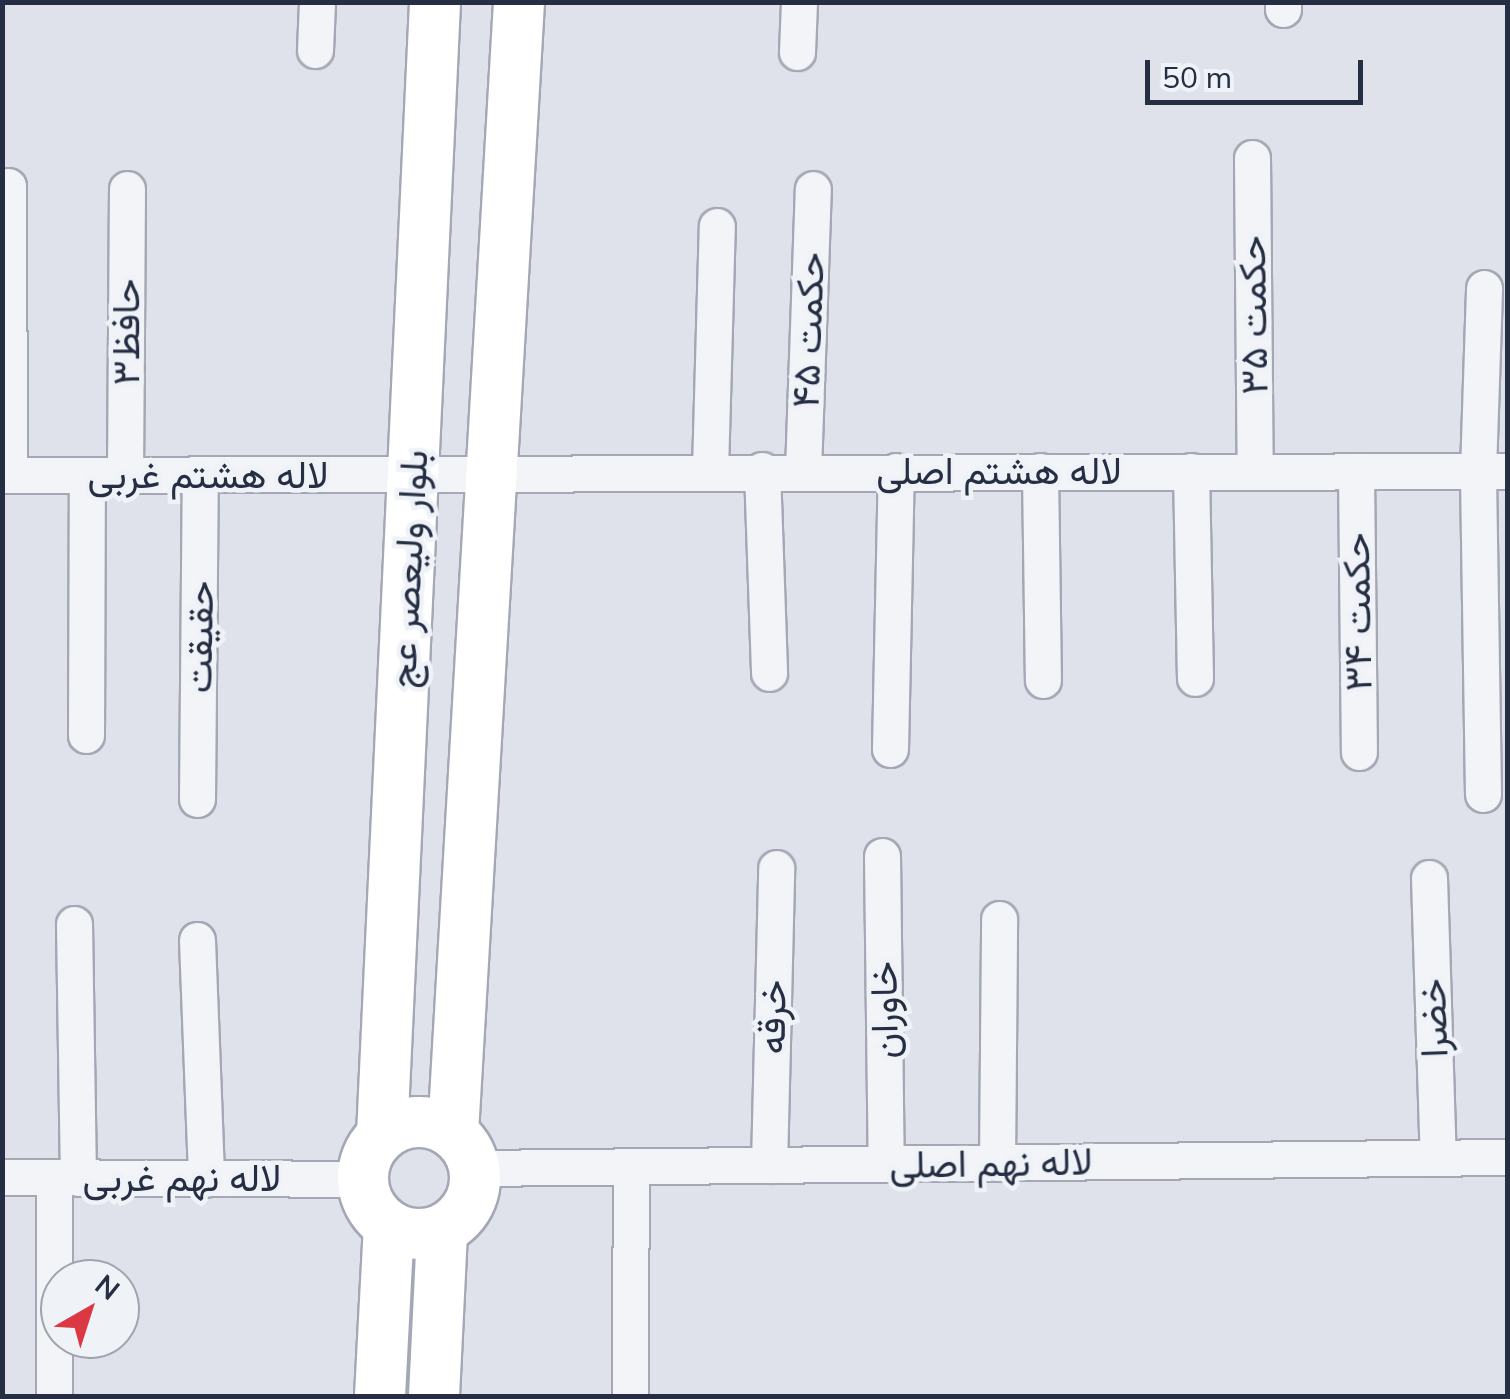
<!DOCTYPE html>
<meta charset="utf-8">
<style>
body{margin:0}
#map{position:relative;width:1510px;height:1399px;overflow:hidden;background:#dfe2ea;font-family:Mulish,Vazirmatn,sans-serif}
div>[style]{position:absolute}
[style*='--x']{left:calc(var(--x)*1px);top:calc(var(--y)*1px);width:calc(var(--w)*1px);rotate:calc(var(--a)*1deg)}
.roads{filter:drop-shadow(2px 0 #a4a8b5) drop-shadow(-2px 0 #a4a8b5) drop-shadow(0 2px #a4a8b5) drop-shadow(0 -2px #a4a8b5)}
.minor>*{height:35px;margin:-17.5px;padding:0 17.5px;transform-origin:17.5px;border-radius:17.5px;background:#f2f4f8}
.secondary>*{height:50px;margin:-25px;padding:0 25px;transform-origin:25px;border-radius:25px;background:#fff}
.secondary>.ring{margin:-25px;padding:0;box-sizing:content-box;background:none;border:50px solid #fff;border-radius:50%}
span{translate:-50% -50%;white-space:nowrap;text-align:center;line-height:1.15;-webkit-text-stroke:9px #eff2f7;paint-order:stroke}
.street-label{font-size:38px;color:#262e43}
.frame{position:absolute;inset:0;border:5px solid #262e43;pointer-events:none}
.north{position:absolute;left:40px;top:1259px;width:100px;height:100px;box-sizing:border-box;background:#eff2f7;border:2px solid #9fa4af;border-radius:50%;rotate:39deg;font-size:28px;font-weight:700;line-height:40px;text-align:center;color:#262e43}
.north::after{content:'';display:block;margin:auto;width:35px;height:45px;background:#db3844;clip-path:polygon(50% 0,100% 100%,50% 72%,0 100%)}
.scale{position:absolute;left:1145px;top:60px;width:218px;height:45px;box-sizing:border-box;border:5px solid #262e43;border-top:0;padding-left:12px;font-size:30px;line-height:35px;white-space:nowrap;color:#262e43;-webkit-text-stroke:8px #eff2f7;paint-order:stroke}
</style>
<div id="map">
<div class="roads">
<div class="minor">
<div style="--x:1283;--y:2;--w:7;--a:90"></div>
<div style="--x:315;--y:50;--w:48;--a:-87.6"></div>
<div style="--x:797;--y:52;--w:50;--a:-87.7"></div>
<div style="--x:1252;--y:158;--w:313;--a:89.5"></div>
<div style="--x:8;--y:186;--w:289;--a:89.8"></div>
<div style="--x:710;--y:470;--w:244;--a:-88.4"></div>
<div style="--x:762;--y:470;--w:203;--a:88"></div>
<div style="--x:803;--y:471;--w:282;--a:-88"></div>
<div style="--x:1040;--y:471;--w:209;--a:89.2"></div>
<div style="--x:1191;--y:471;--w:207;--a:88.9"></div>
<div style="--x:1356;--y:471;--w:281;--a:89.4"></div>
<div style="--x:2;--y:475;--w:1506;--a:-0.15"></div>
<div style="--x:125;--y:475;--w:286;--a:-89.6"></div>
<div style="--x:86;--y:735;--w:260;--a:-89.8"></div>
<div style="--x:890;--y:749;--w:278;--a:-88.8"></div>
<div style="--x:1483;--y:794;--w:323;--a:-90.9"></div>
<div style="--x:1478;--y:471;--w:183;--a:-88.1"></div>
<div style="--x:197;--y:799;--w:324;--a:-89.5"></div>
<div style="--x:882;--y:856;--w:307;--a:89.3"></div>
<div style="--x:1429;--y:878;--w:280;--a:88.2"></div>
<div style="--x:74;--y:924;--w:254;--a:89.1"></div>
<div style="--x:197;--y:940;--w:239;--a:87.8"></div>
<div style="--x:997;--y:1163;--w:244;--a:-89.5"></div>
<div style="--x:769;--y:1165;--w:297;--a:-88.6"></div>
<div style="--x:475;--y:1168;--w:1033;--a:-0.61"></div>
<div style="--x:2;--y:1177;--w:360;--a:0.3"></div>
<div style="--x:54;--y:1178;--w:218;--a:90"></div>
<div style="--x:630;--y:1396;--w:230;--a:-89.8"></div>
</div>
<div class="secondary">
<div class="ring" style="left:363px;top:1122px;width:62px;height:62px"></div>
<div style="--x:453;--y:1133;--w:1133;--a:-86.66"></div>
<div style="--x:382;--y:1135;--w:1134;--a:-87.32"></div>
<div style="--x:380;--y:1396;--w:170;--a:-87"></div>
<div style="--x:434;--y:1396;--w:166;--a:-87.2"></div>
</div>
</div>
<div class="street-label">
<span style="left:1253px;top:315px;rotate:-91deg">حکمت ۳۵</span>
<span style="left:808px;top:330px;rotate:-88deg">حکمت ۴۵</span>
<span style="left:126px;top:332px;rotate:-90deg">حافظ۳</span>
<span style="left:999px;top:471px">لاله هشتم اصلی</span>
<span style="left:208px;top:475px">لاله هشتم غربی</span>
<span style="left:408px;top:569px;rotate:-87deg">بلوار ولیعصر عج</span>
<span style="left:1357px;top:612px;rotate:-91deg">حکمت ۳۴</span>
<span style="left:199px;top:637px;rotate:-89deg">حقیقت</span>
<span style="left:884px;top:1010px;rotate:-91deg">خاوران</span>
<span style="left:772px;top:1017px;rotate:-89deg">خرقه</span>
<span style="left:1433px;top:1018px;rotate:-92deg">خضرا</span>
<span style="left:991px;top:1163px;rotate:-1deg">لاله نهم اصلی</span>
<span style="left:182px;top:1178px">لاله نهم غربی</span>
</div>
<div class="frame"></div>
<div class="north">N</div>
<div class="scale">50 m</div>
</div>
